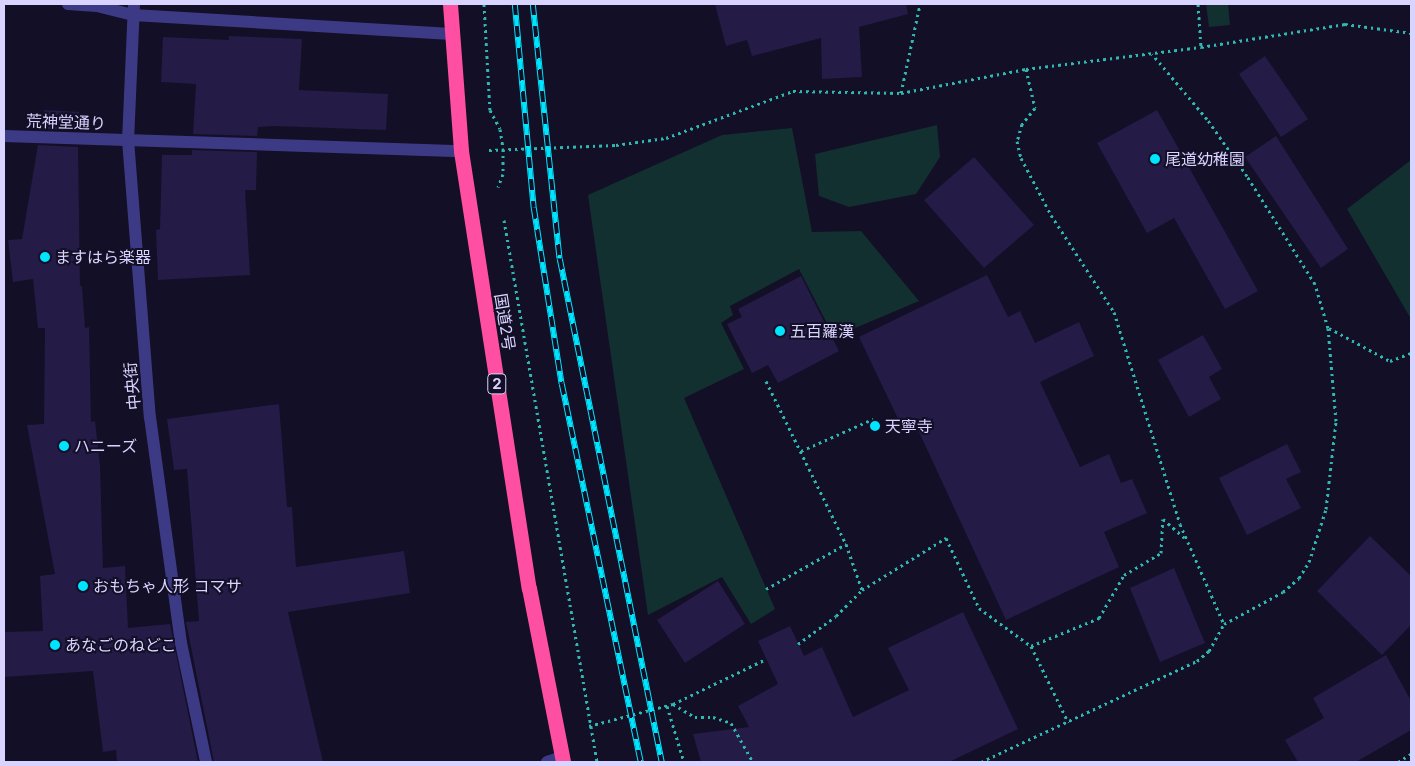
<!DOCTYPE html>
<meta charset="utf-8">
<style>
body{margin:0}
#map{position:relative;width:1415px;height:766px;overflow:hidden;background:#130f26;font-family:Inter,"Noto Sans JP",sans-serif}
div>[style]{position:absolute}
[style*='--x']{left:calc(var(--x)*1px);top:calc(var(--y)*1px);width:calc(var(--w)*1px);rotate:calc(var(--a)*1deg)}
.green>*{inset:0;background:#12302f}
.building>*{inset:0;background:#241b47}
.path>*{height:3px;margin-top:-1.5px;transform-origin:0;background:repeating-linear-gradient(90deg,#2fb8b0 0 2.5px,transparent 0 6.5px)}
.minor>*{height:12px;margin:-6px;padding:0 6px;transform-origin:6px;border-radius:6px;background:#3d3a85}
.highway>*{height:15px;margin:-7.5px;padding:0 7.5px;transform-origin:7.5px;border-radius:7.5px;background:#ff4fa3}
.rail>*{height:5.5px;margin-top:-2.75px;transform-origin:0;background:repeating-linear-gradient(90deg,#130f26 0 11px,#00e5ff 0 22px);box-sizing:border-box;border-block:1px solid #00e5ff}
.dots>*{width:14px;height:14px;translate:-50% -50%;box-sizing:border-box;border:2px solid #130f26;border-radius:50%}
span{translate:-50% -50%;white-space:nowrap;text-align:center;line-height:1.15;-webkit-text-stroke:4px #130f26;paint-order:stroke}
.shield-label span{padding:1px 4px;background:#130f26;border:1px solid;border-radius:4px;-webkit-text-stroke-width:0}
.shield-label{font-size:15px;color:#d9d4ff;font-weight:700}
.street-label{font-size:16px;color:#d9d4ff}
.poi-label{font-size:16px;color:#d9d4ff}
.left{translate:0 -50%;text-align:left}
.frame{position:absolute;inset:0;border:5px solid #d9d4ff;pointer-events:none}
</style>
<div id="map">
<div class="green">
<div style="clip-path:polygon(1206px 4px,1228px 4px,1230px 25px,1209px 27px)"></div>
<div style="clip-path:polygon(937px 125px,940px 157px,916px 194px,849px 207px,819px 196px,815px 154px)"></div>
<div style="clip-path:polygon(792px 128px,812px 232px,861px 231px,919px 301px,834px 337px,799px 269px,730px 306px,733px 315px,721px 323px,744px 369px,684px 398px,775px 609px,751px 624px,722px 577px,648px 615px,588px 195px,722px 135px)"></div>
<div style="clip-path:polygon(1411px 160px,1411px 319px,1347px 209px)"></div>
</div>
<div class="building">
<div style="clip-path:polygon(715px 4px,906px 4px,908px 14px,859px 27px,862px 77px,822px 79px,821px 38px,752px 56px,747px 40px,726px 46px)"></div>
<div style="clip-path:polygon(229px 36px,302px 39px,299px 90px,388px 94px,386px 130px,274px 126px,258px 127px,257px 136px,193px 134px,196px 84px,161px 82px,163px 37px,229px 40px)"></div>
<div style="clip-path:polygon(1265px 56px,1308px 119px,1281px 137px,1239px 74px)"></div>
<div style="clip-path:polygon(44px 110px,79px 112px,79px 130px,41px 129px)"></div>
<div style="clip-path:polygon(1157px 110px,1258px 291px,1225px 309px,1174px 218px,1147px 233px,1097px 143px)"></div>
<div style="clip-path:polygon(1276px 136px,1348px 249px,1321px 268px,1245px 157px)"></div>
<div style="clip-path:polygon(38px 145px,78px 147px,80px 286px,82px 286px,85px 328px,89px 327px,91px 422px,95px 421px,100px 466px,103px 568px,125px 566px,128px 628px,170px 624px,198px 762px,117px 762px,116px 750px,103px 752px,93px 671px,4px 677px,4px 632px,43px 631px,40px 576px,55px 574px,27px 425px,44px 424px,45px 328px,38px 328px,33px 279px,13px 282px,8px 240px,22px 239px)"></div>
<div style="clip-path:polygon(192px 150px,257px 152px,256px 190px,245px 190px,250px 275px,158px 280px,156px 230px,160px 229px,162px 155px,192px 155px)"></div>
<div style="clip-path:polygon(974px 157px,1034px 225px,984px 268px,924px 200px)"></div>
<div style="clip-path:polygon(987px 275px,1008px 317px,1020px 311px,1035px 343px,1079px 322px,1094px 356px,1040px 382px,1080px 467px,1109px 454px,1121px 483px,1132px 479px,1147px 513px,1104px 532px,1119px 567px,1006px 620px,913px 419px,901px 425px,859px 337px)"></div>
<div style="clip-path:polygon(801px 276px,839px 351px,778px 383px,768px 365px,752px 373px,727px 324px,742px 317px,738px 309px)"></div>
<div style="clip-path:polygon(1203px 335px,1222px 369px,1209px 377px,1221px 399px,1189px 417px,1158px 360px)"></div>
<div style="clip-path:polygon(279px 404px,287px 507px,292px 507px,296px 567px,404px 551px,410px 593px,288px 612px,323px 762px,214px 762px,186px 622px,199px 621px,187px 469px,174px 470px,167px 419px)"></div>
<div style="clip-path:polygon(1287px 444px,1301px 472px,1286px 479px,1301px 508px,1247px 535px,1219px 478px)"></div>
<div style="clip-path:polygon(1370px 536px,1411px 576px,1411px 625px,1382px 655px,1317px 591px)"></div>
<div style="clip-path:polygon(1174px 568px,1205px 643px,1160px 662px,1130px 588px)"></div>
<div style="clip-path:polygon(718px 581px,745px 624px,685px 663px,657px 620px)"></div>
<div style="clip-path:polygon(963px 612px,1018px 729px,949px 762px,701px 762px,693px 734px,749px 727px,738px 706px,778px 684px,758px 641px,790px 626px,804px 656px,822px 647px,853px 717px,909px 690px,888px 648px)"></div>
<div style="clip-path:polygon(1386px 655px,1411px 701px,1411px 730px,1356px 762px,1298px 762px,1285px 740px,1324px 718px,1313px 698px)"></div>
</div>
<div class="path">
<div style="--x:484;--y:4;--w:106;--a:86.8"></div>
<div style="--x:490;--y:110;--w:21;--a:62"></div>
<div style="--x:500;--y:129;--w:20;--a:81"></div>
<div style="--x:503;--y:149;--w:25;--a:90"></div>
<div style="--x:503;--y:174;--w:14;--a:111"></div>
<div style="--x:1198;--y:4;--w:43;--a:86"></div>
<div style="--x:1026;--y:69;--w:40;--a:77"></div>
<div style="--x:1035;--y:108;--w:21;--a:129"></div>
<div style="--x:1022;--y:124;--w:18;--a:106"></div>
<div style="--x:1017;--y:141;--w:17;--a:77"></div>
<div style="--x:1021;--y:158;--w:64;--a:62.2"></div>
<div style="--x:1051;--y:215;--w:116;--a:57"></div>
<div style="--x:1114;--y:312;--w:222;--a:72.7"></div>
<div style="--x:1180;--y:524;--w:109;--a:66.3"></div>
<div style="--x:901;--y:93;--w:91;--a:-77.9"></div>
<div style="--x:489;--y:150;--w:127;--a:-2.3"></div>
<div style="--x:616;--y:145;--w:50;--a:-8"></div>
<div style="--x:666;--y:138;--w:135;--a:-20.3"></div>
<div style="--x:793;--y:91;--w:108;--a:1.1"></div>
<div style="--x:901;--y:93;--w:127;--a:-10.9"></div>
<div style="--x:1026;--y:69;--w:176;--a:-7.2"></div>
<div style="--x:1201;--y:47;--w:146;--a:-9.1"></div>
<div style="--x:1345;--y:24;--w:67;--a:7.8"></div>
<div style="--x:504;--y:220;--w:550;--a:80.26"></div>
<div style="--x:1329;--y:328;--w:69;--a:28.4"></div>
<div style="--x:1390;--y:361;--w:22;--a:-21"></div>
<div style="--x:766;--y:381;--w:182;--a:63.9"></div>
<div style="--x:846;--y:544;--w:49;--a:70.8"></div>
<div style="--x:801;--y:451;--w:79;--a:-24"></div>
<div style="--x:766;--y:589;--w:92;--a:-29.4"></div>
<div style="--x:798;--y:644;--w:47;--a:-36.4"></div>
<div style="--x:836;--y:616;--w:37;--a:-45"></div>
<div style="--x:862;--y:590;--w:99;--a:-31.8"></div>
<div style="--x:946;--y:538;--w:77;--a:64.8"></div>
<div style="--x:979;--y:608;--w:64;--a:36.2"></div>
<div style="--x:1031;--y:646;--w:85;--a:64"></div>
<div style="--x:1031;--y:646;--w:74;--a:-22.4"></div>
<div style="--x:1099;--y:618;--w:50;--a:-59.8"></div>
<div style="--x:1124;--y:575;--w:43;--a:-30.7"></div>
<div style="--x:1161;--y:553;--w:34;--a:-87"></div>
<div style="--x:1163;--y:519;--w:29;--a:41"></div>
<div style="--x:673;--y:704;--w:26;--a:31"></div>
<div style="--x:695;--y:717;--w:18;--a:0"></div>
<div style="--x:713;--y:717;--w:19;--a:18"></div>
<div style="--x:731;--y:723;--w:45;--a:60.6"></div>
<div style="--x:667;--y:706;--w:59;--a:73.1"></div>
<div style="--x:589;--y:726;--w:87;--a:-14.7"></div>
<div style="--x:673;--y:704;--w:103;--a:-25.8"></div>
<div style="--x:981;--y:762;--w:238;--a:-25.1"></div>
<div style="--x:1197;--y:661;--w:16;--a:-40"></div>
<div style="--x:1209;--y:651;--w:31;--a:-61"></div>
<div style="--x:1224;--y:624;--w:67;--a:-28.5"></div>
<div style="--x:1283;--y:592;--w:21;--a:-41"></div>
<div style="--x:1299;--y:578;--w:19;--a:-58"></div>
<div style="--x:1309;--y:562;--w:56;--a:-72.2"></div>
<div style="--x:1326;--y:509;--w:89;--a:-83.5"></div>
<div style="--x:1336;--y:421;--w:93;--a:-94.9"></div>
<div style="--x:1328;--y:328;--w:46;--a:-106.5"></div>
<div style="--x:1315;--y:284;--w:128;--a:-122.2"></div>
<div style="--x:1247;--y:176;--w:70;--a:-125.1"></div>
<div style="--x:1207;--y:119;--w:85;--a:-130.2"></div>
<div style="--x:1398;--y:762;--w:15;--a:-32"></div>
</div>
<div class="minor">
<div style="--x:68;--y:4;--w:29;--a:4"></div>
<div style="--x:97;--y:6;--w:37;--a:14"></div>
<div style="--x:133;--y:15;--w:319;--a:3.4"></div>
<div style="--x:134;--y:4;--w:136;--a:92.5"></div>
<div style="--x:128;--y:140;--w:278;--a:85.5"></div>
<div style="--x:150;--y:417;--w:228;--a:82.2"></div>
<div style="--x:181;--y:643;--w:122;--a:78.1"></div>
<div style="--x:4;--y:136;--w:457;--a:1.9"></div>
<div style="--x:547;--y:762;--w:16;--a:-18"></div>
</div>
<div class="highway">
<div style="--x:450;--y:4;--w:147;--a:85.7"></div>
<div style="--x:461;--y:151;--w:442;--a:81.2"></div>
<div style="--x:529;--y:588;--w:177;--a:78.9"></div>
</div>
<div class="rail">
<div style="--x:515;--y:4;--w:205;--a:84.7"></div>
<div style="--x:534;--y:208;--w:178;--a:81"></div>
<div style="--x:562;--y:384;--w:386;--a:78.2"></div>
<div style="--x:533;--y:4;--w:256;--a:84"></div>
<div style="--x:560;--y:259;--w:513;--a:78.54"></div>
</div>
<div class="dots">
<div style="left:1155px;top:159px;background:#00e5ff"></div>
<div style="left:45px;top:257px;background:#00e5ff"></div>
<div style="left:780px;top:331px;background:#00e5ff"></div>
<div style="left:875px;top:426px;background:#00e5ff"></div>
<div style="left:64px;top:446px;background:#00e5ff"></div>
<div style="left:83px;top:586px;background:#00e5ff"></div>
<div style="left:55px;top:645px;background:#00e5ff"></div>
</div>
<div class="shield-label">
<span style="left:497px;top:384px">2</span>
</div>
<div class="street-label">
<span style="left:66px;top:122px;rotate:2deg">荒神堂通り</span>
<span style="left:505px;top:322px;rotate:81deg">国道2号</span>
<span style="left:132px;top:386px;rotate:-95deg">中央街</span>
</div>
<div class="poi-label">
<span class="left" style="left:1165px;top:159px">尾道幼稚園</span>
<span class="left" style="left:55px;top:257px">ますはら楽器</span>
<span class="left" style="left:790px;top:331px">五百羅漢</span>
<span class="left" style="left:885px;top:426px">天寧寺</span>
<span class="left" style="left:74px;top:446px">ハニーズ</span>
<span class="left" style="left:93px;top:586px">おもちゃ人形 コマサ</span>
<span class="left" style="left:65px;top:645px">あなごのねどこ</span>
</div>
<div class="frame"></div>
</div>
